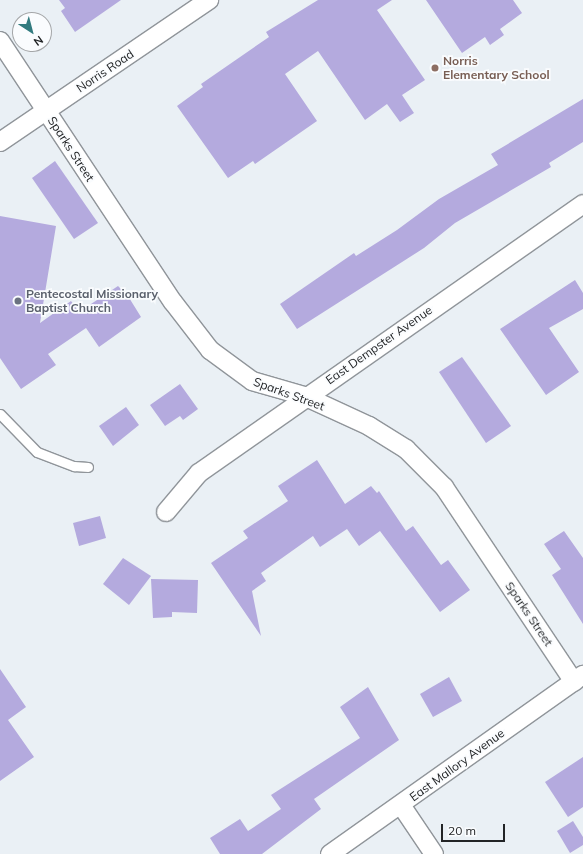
<!DOCTYPE html>
<style>
body{margin:0}
#map{position:relative;width:583px;height:854px;overflow:hidden;background:#eaf0f5;font-family:Mulish,sans-serif}
div>[style]{position:absolute}
[style*='--x']{left:calc(var(--x)*1px);top:calc(var(--y)*1px);width:calc(var(--w)*1px);rotate:calc(var(--a)*1deg)}
.building>*{inset:0;background:#b4aade}
.roads{filter:drop-shadow(1px 0 #90959a) drop-shadow(-1px 0 #90959a) drop-shadow(0 1px #90959a) drop-shadow(0 -1px #90959a)}
.lane>*{height:9px;margin:-4.5px;padding:0 4.5px;transform-origin:4.5px;border-radius:4.5px;background:#fff}
.street>*{height:18px;margin:-9px;padding:0 9px;transform-origin:9px;border-radius:9px;background:#fff}
.dots>*{width:11px;height:11px;translate:-50% -50%;box-sizing:border-box;border:2px solid #fafcfe;border-radius:50%}
span{translate:-50% -50%;white-space:nowrap;text-align:center;line-height:1.15;-webkit-text-stroke:3.5px #fafcfe;paint-order:stroke}
.education-label{font-size:12px;color:#785e54;font-weight:700}
.left{translate:0 -50%;text-align:left}
.street-label{font-size:12px;color:#222426}
.worship-label{font-size:12px;color:#5b616d;font-weight:700}
.north{position:absolute;left:12px;top:12px;width:40px;height:40px;box-sizing:border-box;background:#fafcfe;border:1px solid #a4a6a8;border-radius:50%;rotate:144deg;font-size:11px;font-weight:700;line-height:16px;text-align:center;color:#222426}
.north::after{content:'';display:block;margin:auto;width:14px;height:18px;background:#327b7f;clip-path:polygon(50% 0,100% 100%,50% 72%,0 100%)}
.scale{position:absolute;left:441px;top:824px;width:64px;height:18px;box-sizing:border-box;border:2px solid #222426;border-top:0;padding-left:5px;font-size:12px;line-height:14px;white-space:nowrap;color:#222426;-webkit-text-stroke:3px #fafcfe;paint-order:stroke}
</style>
<div id="map">
<div class="building">
<div style="clip-path:polygon(59px 0,121px 0,75px 32px,61px 11px,65px 8px)"></div>
<div style="clip-path:polygon(318px 0,392px 0,377px 10px,425px 80px,402px 95px,414px 113px,400px 122px,387px 104px,365px 120px,318px 51px,285px 74px,317px 121px,255px 164px,253px 161px,228px 178px,177px 106px,203px 87px,201px 84px,269px 37px,266px 32px)"></div>
<div style="clip-path:polygon(426px 0,513px 0,522px 13px,500px 29px,504px 35px,490px 45px,485px 37px,462px 53px)"></div>
<div style="clip-path:polygon(583px 99px,583px 142px,549px 163px,551px 167px,455px 223px,424px 248px,297px 329px,280px 304px,354px 253px,356px 256px,397px 230px,439px 199px,498px 165px,491px 154px)"></div>
<div style="clip-path:polygon(55px 161px,98px 223px,74px 239px,32px 178px)"></div>
<div style="clip-path:polygon(0 216px,56px 226px,40px 323px,71px 301px,79px 312px,118px 286px,121px 289px,123px 288px,141px 317px,99px 347px,86px 328px,48px 354px,56px 365px,21px 389px,0 358px)"></div>
<div style="clip-path:polygon(575px 280px,583px 293px,583px 309px,549px 328px,579px 372px,546px 395px,500px 329px)"></div>
<div style="clip-path:polygon(462px 357px,511px 426px,486px 443px,439px 372px)"></div>
<div style="clip-path:polygon(180px 384px,198px 409px,183px 420px,180px 416px,165px 426px,150px 405px)"></div>
<div style="clip-path:polygon(126px 407px,139px 425px,113px 446px,99px 426px)"></div>
<div style="clip-path:polygon(317px 460px,345px 504px,371px 486px,377px 493px,379px 491px,406px 531px,413px 526px,441px 565px,448px 560px,470px 590px,440px 612px,380px 531px,359px 546px,347px 529px,320px 547px,313px 536px,261px 573px,266px 581px,252px 591px,261px 636px,211px 563px,248px 538px,243px 531px,288px 501px,278px 486px)"></div>
<div style="clip-path:polygon(100px 516px,106px 538px,79px 546px,73px 523px)"></div>
<div style="clip-path:polygon(564px 531px,583px 558px,583px 624px,552px 575px,561px 569px,544px 544px)"></div>
<div style="clip-path:polygon(123px 558px,151px 576px,129px 605px,103px 584px)"></div>
<div style="clip-path:polygon(151px 579px,198px 580px,197px 613px,172px 612px,172px 617px,153px 618px)"></div>
<div style="clip-path:polygon(0 669px,26px 707px,8px 720px,34px 757px,0 781px)"></div>
<div style="clip-path:polygon(449px 677px,462px 701px,433px 717px,420px 694px)"></div>
<div style="clip-path:polygon(368px 687px,399px 740px,314px 799px,321px 809px,262px 854px,220px 854px,210px 838px,240px 819px,248px 831px,281px 809px,271px 795px,360px 738px,340px 707px)"></div>
<div style="clip-path:polygon(583px 757px,583px 807px,568px 817px,545px 782px)"></div>
<div style="clip-path:polygon(573px 821px,583px 837px,583px 845px,570px 853px,557px 831px)"></div>
</div>
<div class="roads">
<div class="lane">
<div style="--x:0;--y:414;--w:53;--a:45.8"></div>
<div style="--x:37;--y:452;--w:40;--a:21"></div>
<div style="--x:74;--y:466;--w:14;--a:4"></div>
</div>
<div class="street">
<div style="--x:0;--y:41;--w:313;--a:56.5"></div>
<div style="--x:173;--y:302;--w:61;--a:52.4"></div>
<div style="--x:210;--y:350;--w:52;--a:36.4"></div>
<div style="--x:252;--y:381;--w:54;--a:16.1"></div>
<div style="--x:304;--y:396;--w:72;--a:24.8"></div>
<div style="--x:369;--y:426;--w:44;--a:31.9"></div>
<div style="--x:406;--y:449;--w:54;--a:45"></div>
<div style="--x:444;--y:487;--w:234;--a:56.3"></div>
<div style="--x:0;--y:142;--w:253;--a:-34.2"></div>
<div style="--x:166;--y:512;--w:51;--a:-49.8"></div>
<div style="--x:199;--y:473;--w:469;--a:-35"></div>
<div style="--x:401;--y:805;--w:59;--a:56"></div>
<div style="--x:330;--y:854;--w:310;--a:-35.3"></div>
</div>
</div>
<div class="dots">
<div style="left:435px;top:68px;background:#8d6e63"></div>
<div style="left:18px;top:301px;background:#6b7280"></div>
</div>
<div class="education-label">
<span class="left" style="left:443px;top:68px">Norris<br>Elementary School</span>
</div>
<div class="street-label">
<span style="left:105px;top:71px;rotate:-34deg">Norris Road</span>
<span style="left:71px;top:149px;rotate:57deg">Sparks Street</span>
<span style="left:379px;top:345px;rotate:-35deg">East Dempster Avenue</span>
<span style="left:289px;top:394px;rotate:20deg">Sparks Street</span>
<span style="left:529px;top:614px;rotate:56deg">Sparks Street</span>
<span style="left:457px;top:765px;rotate:-36deg">East Mallory Avenue</span>
</div>
<div class="worship-label">
<span class="left" style="left:26px;top:301px">Pentecostal Missionary<br>Baptist Church</span>
</div>
<div class="north">N</div>
<div class="scale">20 m</div>
</div>
